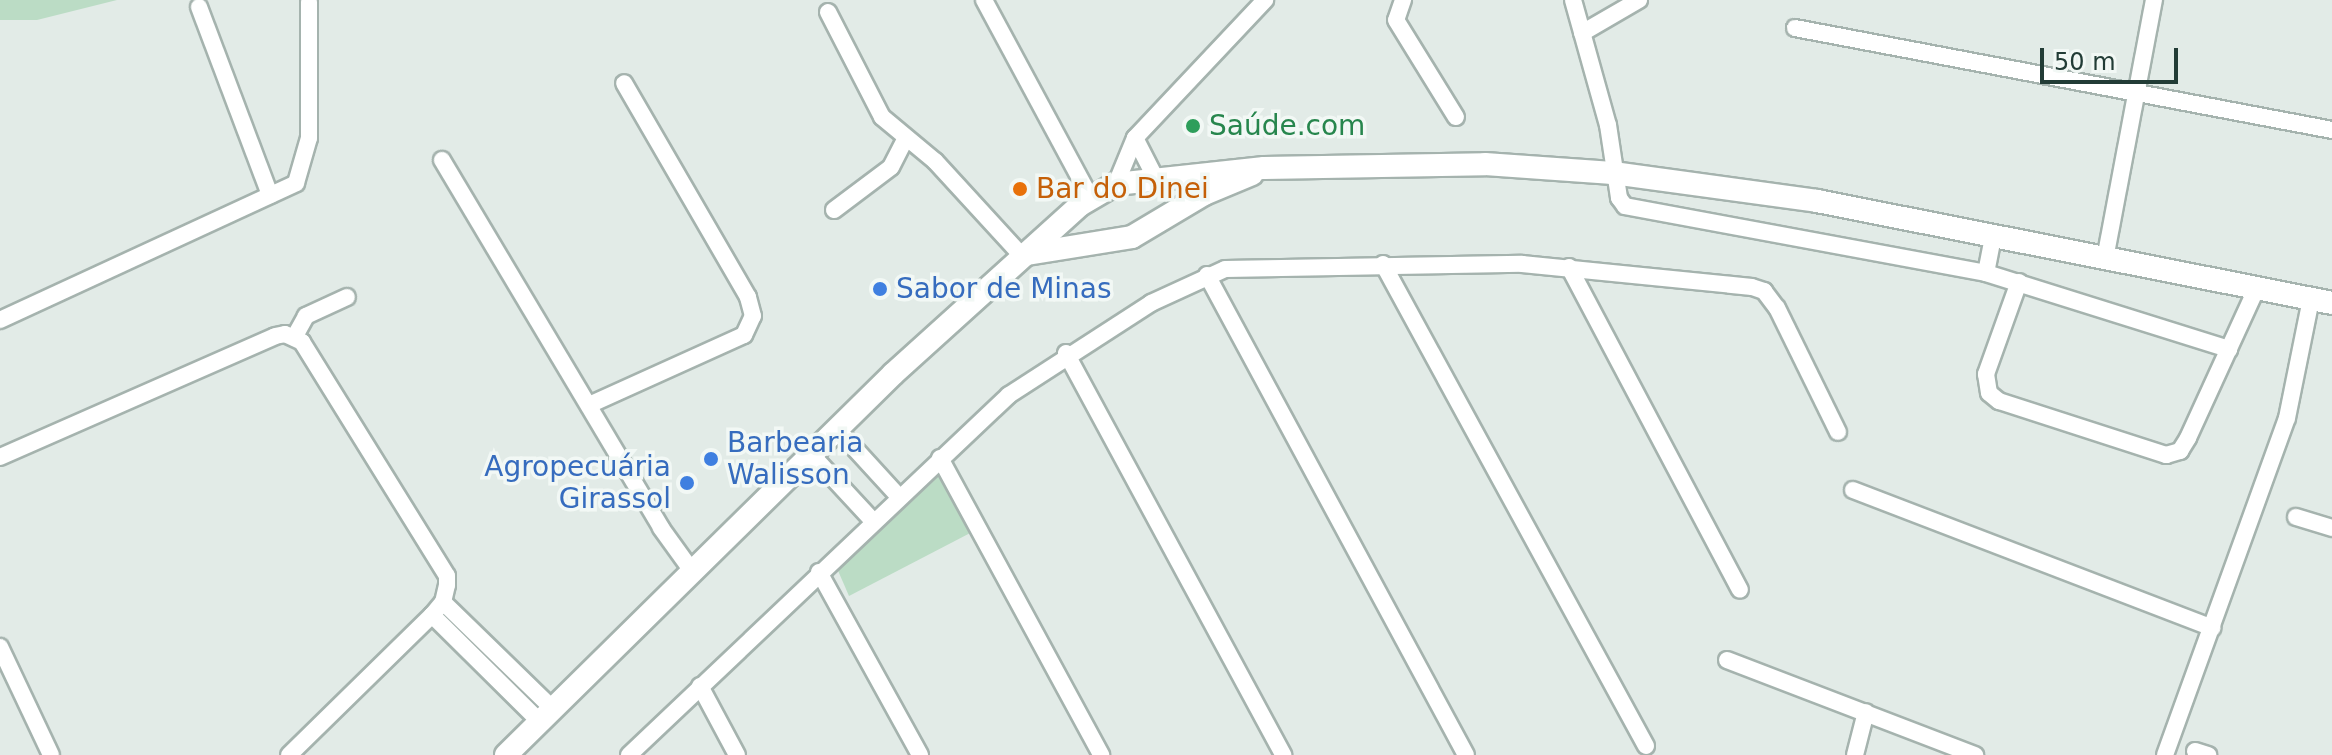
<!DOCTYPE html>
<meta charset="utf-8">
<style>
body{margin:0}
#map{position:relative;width:2332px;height:755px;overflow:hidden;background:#e2ebe7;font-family:"DejaVu Sans",sans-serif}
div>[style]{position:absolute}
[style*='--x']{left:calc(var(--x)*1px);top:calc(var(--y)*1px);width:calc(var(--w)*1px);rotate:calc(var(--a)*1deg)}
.green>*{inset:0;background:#bbdcc5}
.roads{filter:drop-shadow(2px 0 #a5b3ae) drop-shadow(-2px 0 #a5b3ae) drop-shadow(0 2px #a5b3ae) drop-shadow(0 -2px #a5b3ae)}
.street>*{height:16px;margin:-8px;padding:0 8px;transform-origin:8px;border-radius:8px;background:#fff}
.secondary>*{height:22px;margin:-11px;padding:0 11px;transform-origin:11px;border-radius:11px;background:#fff}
.dots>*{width:22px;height:22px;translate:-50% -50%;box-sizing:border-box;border:4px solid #f2f8f5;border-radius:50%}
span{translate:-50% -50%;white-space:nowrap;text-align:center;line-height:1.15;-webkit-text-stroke:7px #f2f8f5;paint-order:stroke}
.leisure-label{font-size:28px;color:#27864d}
.left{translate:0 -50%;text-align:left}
.food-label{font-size:28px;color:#c56008}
.shop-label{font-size:28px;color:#366cbe}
.right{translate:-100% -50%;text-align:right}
.scale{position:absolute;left:2040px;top:48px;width:138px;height:36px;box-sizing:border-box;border:4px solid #223c36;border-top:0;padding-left:10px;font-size:24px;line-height:28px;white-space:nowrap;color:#223c36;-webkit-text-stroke:6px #f2f8f5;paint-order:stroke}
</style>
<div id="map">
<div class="green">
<div style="clip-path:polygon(0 0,117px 0,37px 20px,0 20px)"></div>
<div style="clip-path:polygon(937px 476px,944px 477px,976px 530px,849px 596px,836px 566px)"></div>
</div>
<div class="roads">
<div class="street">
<div style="--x:984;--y:0;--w:224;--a:61.7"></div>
<div style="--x:1403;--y:0;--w:21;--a:109"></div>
<div style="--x:1396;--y:20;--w:114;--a:58.3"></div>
<div style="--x:1573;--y:0;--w:130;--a:74.4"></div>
<div style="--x:1608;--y:125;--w:74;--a:81.4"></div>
<div style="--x:1619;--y:198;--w:10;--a:53"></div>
<div style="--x:1625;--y:206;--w:367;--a:10.5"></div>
<div style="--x:1986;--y:273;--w:255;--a:17.4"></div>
<div style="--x:199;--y:7;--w:201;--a:69.3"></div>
<div style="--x:828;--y:12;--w:118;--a:62.8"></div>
<div style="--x:882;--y:117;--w:69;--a:39.7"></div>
<div style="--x:935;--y:161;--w:127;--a:47.5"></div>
<div style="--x:1795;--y:28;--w:547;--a:10.75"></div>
<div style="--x:1582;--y:33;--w:66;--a:-30.1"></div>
<div style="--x:1135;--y:138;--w:44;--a:62.9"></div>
<div style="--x:442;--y:160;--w:428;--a:59.2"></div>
<div style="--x:661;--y:528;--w:53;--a:54.2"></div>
<div style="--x:1116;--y:184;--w:50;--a:-67.6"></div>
<div style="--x:1135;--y:138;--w:190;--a:-46.7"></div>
<div style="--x:834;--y:210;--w:71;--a:-37"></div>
<div style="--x:891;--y:167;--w:30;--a:-63"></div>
<div style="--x:2105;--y:259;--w:264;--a:-79.3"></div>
<div style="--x:1383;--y:264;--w:549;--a:61.38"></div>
<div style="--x:1569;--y:267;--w:365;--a:62.1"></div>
<div style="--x:1986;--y:273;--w:37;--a:-79"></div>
<div style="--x:1207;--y:275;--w:545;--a:61.65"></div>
<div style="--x:2019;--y:282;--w:98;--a:109.7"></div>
<div style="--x:1986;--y:374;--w:19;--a:81"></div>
<div style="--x:1989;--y:393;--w:13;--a:39"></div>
<div style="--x:1999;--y:401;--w:176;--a:17.9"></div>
<div style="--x:2166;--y:455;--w:15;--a:-16"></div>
<div style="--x:2180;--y:451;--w:15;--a:-58"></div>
<div style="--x:2188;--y:438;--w:166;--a:-65.4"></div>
<div style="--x:0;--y:320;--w:326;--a:-24.8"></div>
<div style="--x:296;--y:183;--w:47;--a:-73.9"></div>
<div style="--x:309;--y:138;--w:136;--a:-90"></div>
<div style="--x:295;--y:336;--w:23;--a:-61"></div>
<div style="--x:306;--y:316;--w:45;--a:-24.9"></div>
<div style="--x:1066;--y:353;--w:457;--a:61.6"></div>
<div style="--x:589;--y:405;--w:170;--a:-24.3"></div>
<div style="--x:744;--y:335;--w:21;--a:-65"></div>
<div style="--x:753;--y:316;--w:20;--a:-105"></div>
<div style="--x:748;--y:297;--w:247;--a:-120.1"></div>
<div style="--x:837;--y:429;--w:92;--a:47.6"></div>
<div style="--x:810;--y:453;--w:93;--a:47.2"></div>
<div style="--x:0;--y:457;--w:300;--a:-23.7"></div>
<div style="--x:275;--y:336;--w:10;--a:-11"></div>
<div style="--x:285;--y:334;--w:19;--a:25"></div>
<div style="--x:302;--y:342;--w:275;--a:58.2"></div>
<div style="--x:447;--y:576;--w:9;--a:90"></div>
<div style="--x:447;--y:585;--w:17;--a:103"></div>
<div style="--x:443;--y:602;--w:17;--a:130"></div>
<div style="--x:432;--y:615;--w:200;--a:135.6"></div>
<div style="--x:940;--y:458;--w:338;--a:61.5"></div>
<div style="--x:1853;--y:490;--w:385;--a:21"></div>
<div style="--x:2296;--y:517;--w:38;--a:17"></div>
<div style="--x:819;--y:572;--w:209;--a:61.1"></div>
<div style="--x:443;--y:602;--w:152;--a:44.2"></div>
<div style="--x:432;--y:615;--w:151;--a:44.7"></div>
<div style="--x:0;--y:647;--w:119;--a:64.7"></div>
<div style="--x:1727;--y:660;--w:266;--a:21"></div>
<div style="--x:700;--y:686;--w:78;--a:61.8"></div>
<div style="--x:2195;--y:751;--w:14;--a:17"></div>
<div style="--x:629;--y:755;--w:523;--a:-43.45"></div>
<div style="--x:1009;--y:395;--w:169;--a:-32.9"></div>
<div style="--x:1151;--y:303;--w:81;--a:-24.7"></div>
<div style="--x:1225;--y:269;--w:297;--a:-1"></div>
<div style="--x:1522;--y:264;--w:231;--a:5.7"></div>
<div style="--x:1752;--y:287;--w:13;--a:18"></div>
<div style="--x:1764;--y:291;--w:21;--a:53"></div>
<div style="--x:1777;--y:308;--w:138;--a:63.8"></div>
<div style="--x:1855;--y:755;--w:44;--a:-75.7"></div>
<div style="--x:2165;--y:755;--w:358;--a:-70.1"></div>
<div style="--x:2287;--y:418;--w:121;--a:-78.6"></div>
</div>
<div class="secondary">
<div style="--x:1021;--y:255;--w:112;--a:-9.2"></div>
<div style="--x:1132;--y:237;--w:84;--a:-30.8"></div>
<div style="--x:1204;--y:194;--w:52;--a:-22.6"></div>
<div style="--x:506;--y:755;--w:543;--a:-44.55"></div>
<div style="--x:893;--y:374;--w:252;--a:-42.1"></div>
<div style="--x:1080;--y:205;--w:42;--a:-30.3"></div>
<div style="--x:1116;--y:184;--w:149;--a:-6.2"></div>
<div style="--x:1264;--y:168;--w:221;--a:-1"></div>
<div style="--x:1485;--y:164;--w:128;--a:4"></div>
<div style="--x:1613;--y:173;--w:206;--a:7.8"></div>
<div style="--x:1817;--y:201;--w:525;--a:11.2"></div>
</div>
</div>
<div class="dots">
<div style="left:1193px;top:126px;background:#2e9e5b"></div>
<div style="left:1020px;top:189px;background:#e8710a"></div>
<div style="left:880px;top:289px;background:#3f7fe0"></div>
<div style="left:711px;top:459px;background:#3f7fe0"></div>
<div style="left:687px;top:483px;background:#3f7fe0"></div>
</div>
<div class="leisure-label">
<span class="left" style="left:1209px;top:126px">Saúde.com</span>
</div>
<div class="food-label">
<span class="left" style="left:1036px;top:189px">Bar do Dinei</span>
</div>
<div class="shop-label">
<span class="left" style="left:896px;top:289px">Sabor de Minas</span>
<span class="left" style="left:727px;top:459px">Barbearia<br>Walisson</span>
<span class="right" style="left:671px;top:483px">Agropecuária<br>Girassol</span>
</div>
<div class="scale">50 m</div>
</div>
